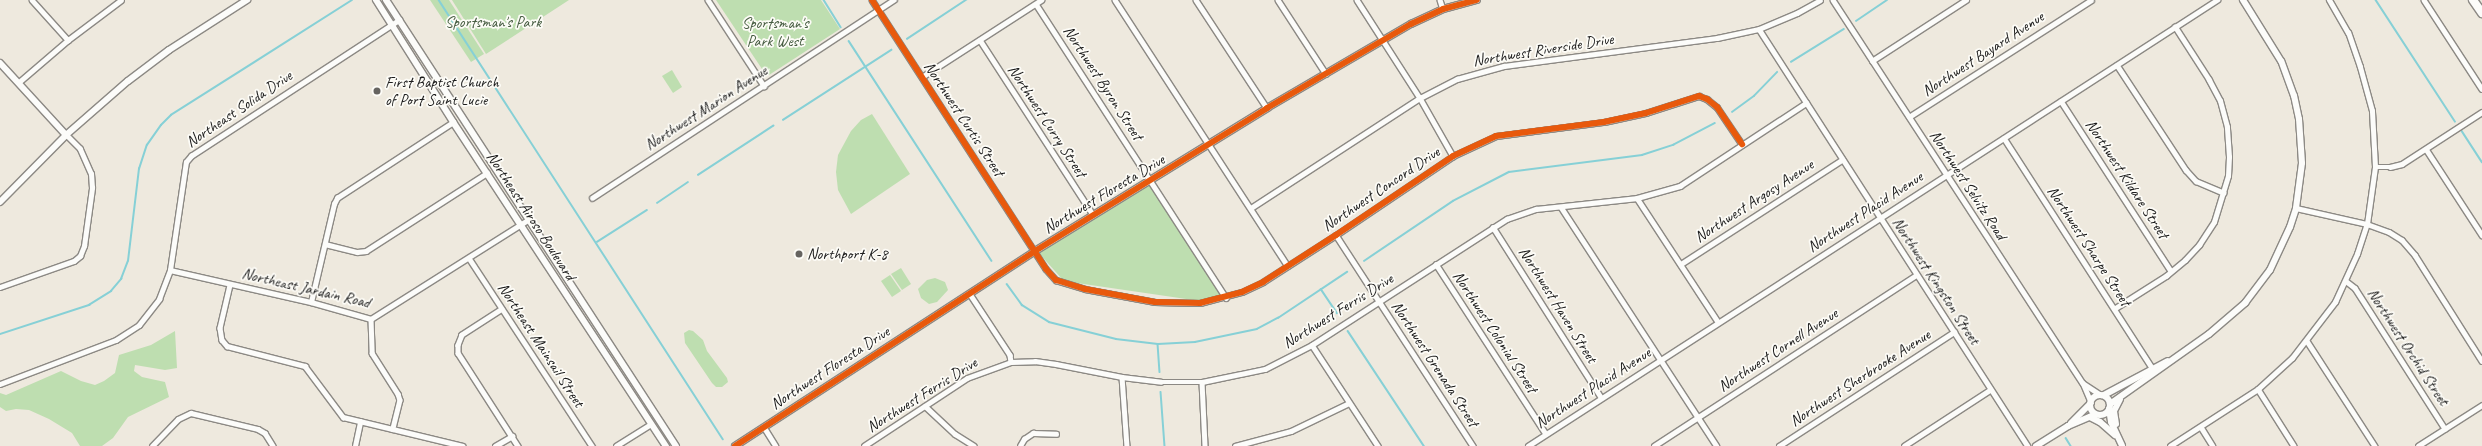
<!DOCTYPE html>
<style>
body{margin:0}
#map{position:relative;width:2482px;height:446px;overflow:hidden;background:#eee9de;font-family:Caveat,sans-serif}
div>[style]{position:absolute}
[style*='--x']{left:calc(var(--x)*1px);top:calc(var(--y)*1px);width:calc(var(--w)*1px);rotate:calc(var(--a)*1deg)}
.green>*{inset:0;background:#bedeb0}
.stream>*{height:1.5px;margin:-0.75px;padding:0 0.75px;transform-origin:0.75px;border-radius:0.75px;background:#86d0d6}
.roads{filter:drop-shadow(1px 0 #8c8984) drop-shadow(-1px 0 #8c8984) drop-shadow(0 1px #8c8984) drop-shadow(0 -1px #8c8984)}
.street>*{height:4.5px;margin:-2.25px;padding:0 2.25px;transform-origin:2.25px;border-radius:2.25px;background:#fcfcfa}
.secondary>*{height:6px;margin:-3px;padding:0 3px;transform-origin:3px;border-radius:3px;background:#fcfcfa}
.secondary>.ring{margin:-3px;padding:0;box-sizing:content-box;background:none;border:6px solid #fcfcfa;border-radius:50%}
.highway>*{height:8px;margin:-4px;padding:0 4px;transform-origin:4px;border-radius:4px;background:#fcfcfa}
.cycleway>*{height:6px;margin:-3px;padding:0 3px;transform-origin:3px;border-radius:3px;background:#e8590c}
.dots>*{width:11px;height:11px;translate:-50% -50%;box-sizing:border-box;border:2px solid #fdfcf7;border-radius:50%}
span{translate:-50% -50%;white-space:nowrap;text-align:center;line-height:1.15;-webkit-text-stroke:3.5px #fdfcf7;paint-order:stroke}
.park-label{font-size:16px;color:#475d42}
.street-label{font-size:16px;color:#1c1c1c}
.poi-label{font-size:16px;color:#1c1c1c}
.left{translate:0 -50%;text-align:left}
</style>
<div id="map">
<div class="green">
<div style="clip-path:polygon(430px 0,449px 0,484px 54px,471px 62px)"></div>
<div style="clip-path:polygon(452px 0,569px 0,486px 54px)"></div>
<div style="clip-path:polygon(716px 0,821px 0,840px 29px,769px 75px,766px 75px)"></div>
<div style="clip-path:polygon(672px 70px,682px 87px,673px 93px,662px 76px)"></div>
<div style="clip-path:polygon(872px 114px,910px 174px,851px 214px,838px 190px,836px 172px,838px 155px,851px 131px,861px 120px)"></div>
<div style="clip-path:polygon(1150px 184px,1221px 296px,1200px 301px,1070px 282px,1062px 279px,1038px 252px)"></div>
<div style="clip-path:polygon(901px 268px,911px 284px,902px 290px,891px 274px)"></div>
<div style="clip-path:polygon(890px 275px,901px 291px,892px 297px,881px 281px)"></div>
<div style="clip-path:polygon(935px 278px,945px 282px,948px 290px,937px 302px,929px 304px,921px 298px,918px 289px,927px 280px)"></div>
<div style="clip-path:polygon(689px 330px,693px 331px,703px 340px,707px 351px,727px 378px,728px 382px,722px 387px,716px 387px,712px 383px,685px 343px,684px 333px)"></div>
<div style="clip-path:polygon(175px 331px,177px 368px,165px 370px,135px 365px,134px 371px,142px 377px,165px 382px,169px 397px,128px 417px,113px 438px,102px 446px,80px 446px,72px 433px,49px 419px,29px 410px,16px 409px,6px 411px,0 407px,0 393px,6px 395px,61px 371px,81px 381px,95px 385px,104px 381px,115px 373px,119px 355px,151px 345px)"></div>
</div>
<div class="stream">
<div style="--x:439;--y:0;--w:523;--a:57.1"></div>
<div style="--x:824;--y:0;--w:32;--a:58"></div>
<div style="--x:2376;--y:0;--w:145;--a:56.9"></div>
<div style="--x:1856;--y:21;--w:37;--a:-34"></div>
<div style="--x:907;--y:39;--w:71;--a:-33.5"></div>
<div style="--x:849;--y:41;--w:262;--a:57"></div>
<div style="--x:1791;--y:62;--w:62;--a:-31.9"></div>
<div style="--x:1732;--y:112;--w:27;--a:-36"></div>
<div style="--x:1754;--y:96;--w:33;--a:-46"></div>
<div style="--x:783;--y:120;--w:129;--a:-32.9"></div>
<div style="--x:2462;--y:131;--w:37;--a:57"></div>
<div style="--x:698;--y:175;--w:90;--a:-33.2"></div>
<div style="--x:657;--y:203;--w:37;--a:-34"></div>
<div style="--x:597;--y:242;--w:59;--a:-32.6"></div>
<div style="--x:1364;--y:261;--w:107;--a:-34"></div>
<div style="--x:1453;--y:201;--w:63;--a:-27.4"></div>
<div style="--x:1509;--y:172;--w:134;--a:-7.3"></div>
<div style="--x:1642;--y:155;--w:33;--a:-18"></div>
<div style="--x:1673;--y:145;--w:47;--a:-27.6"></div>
<div style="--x:1007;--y:284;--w:26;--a:54"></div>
<div style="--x:1022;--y:305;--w:32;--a:32"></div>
<div style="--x:1049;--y:322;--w:69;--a:14.2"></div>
<div style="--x:1116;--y:339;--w:42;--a:6.8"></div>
<div style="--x:1158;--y:344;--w:37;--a:-3"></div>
<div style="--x:1195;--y:342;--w:63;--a:-11.8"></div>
<div style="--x:1257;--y:329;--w:24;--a:-28"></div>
<div style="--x:1278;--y:318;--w:83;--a:-33.7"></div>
<div style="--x:1321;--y:289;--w:29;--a:56"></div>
<div style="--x:1348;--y:331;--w:138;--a:56.5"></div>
<div style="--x:0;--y:334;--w:94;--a:-18"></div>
<div style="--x:89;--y:305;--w:26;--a:-32"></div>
<div style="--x:111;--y:291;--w:16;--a:-50"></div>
<div style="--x:121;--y:279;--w:19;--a:-69"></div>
<div style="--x:128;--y:261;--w:93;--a:-83.2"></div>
<div style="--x:139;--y:169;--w:25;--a:-72"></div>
<div style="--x:147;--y:145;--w:24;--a:-55"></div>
<div style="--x:161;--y:125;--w:14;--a:-45"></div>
<div style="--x:171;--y:115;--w:214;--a:-32.4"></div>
<div style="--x:1158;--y:344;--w:28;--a:86"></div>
<div style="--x:1161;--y:392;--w:54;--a:85.8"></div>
<div style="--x:2066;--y:438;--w:9;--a:58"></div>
</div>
<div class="roads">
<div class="street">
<div style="--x:32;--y:0;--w:54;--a:48"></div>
<div style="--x:708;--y:0;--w:103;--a:56.9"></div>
<div style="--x:872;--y:0;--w:320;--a:57.1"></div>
<div style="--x:1046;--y:269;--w:15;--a:48"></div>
<div style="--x:1056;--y:280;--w:30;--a:17"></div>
<div style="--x:1085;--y:289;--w:71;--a:10.5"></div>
<div style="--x:1155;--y:302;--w:45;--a:1.3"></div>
<div style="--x:1200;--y:303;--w:43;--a:-14.7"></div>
<div style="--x:1242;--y:292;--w:23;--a:-25"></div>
<div style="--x:1263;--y:282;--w:87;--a:-32.8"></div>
<div style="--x:1336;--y:235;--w:141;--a:-34"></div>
<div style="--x:1453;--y:156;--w:47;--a:-24.9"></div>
<div style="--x:1496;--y:136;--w:109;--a:-7.4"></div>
<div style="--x:1604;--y:122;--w:43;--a:-12.1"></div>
<div style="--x:1646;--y:113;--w:56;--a:-17.8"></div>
<div style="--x:1699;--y:96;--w:9;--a:21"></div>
<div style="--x:1707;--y:99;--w:13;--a:39"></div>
<div style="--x:1717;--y:107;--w:45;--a:56"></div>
<div style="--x:1115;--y:0;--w:317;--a:57"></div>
<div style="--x:1196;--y:0;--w:129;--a:56.7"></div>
<div style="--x:1278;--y:0;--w:88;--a:57"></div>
<div style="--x:1357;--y:0;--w:117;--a:57.3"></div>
<div style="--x:1420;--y:98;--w:67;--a:60.4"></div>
<div style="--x:1440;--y:0;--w:9;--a:72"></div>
<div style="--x:1833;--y:0;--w:457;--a:56.9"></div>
<div style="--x:2083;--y:383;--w:21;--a:67"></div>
<div style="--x:2424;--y:0;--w:106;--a:56.9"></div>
<div style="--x:1036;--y:4;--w:350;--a:57.1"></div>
<div style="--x:1759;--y:29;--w:496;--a:57.2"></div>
<div style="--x:980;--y:40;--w:208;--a:57.1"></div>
<div style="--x:1872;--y:61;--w:112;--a:-33"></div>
<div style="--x:2117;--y:65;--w:126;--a:56.7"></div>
<div style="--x:2186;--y:170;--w:15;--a:48"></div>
<div style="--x:2196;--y:181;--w:30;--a:23"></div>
<div style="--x:922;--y:77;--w:142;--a:-32.9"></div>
<div style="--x:18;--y:83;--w:66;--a:-40.7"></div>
<div style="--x:68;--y:40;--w:66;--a:-37"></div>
<div style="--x:2061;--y:101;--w:202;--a:57.1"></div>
<div style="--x:1909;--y:117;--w:216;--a:-32.7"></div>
<div style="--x:2004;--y:138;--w:274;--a:57.2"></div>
<div style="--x:2426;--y:149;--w:103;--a:56.9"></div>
<div style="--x:2375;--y:167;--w:15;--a:0"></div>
<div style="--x:2390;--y:167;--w:12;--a:-14"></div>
<div style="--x:2402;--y:164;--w:95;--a:-33"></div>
<div style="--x:592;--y:198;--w:361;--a:-33.3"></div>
<div style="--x:1637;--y:198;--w:148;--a:56.8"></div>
<div style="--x:1561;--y:207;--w:285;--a:56.9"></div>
<div style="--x:1251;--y:208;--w:202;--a:-33.1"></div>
<div style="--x:1420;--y:98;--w:42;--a:-27.2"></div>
<div style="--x:1457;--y:79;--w:49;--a:-15.5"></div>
<div style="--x:1504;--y:66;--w:215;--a:-7.5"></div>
<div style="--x:1717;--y:38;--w:43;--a:-12.1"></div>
<div style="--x:1759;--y:29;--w:41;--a:-22.8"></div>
<div style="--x:1797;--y:13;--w:26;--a:-29"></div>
<div style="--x:2296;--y:208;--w:73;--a:12.7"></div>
<div style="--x:2367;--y:224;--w:23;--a:20"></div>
<div style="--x:2389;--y:232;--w:15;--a:32"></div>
<div style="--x:2402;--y:240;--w:20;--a:49"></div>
<div style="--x:2415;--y:255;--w:125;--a:57.7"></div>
<div style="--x:1493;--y:227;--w:201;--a:57.6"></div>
<div style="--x:1336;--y:235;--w:252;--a:57"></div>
<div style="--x:325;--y:244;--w:33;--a:14"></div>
<div style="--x:357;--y:252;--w:9;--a:-6"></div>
<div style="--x:366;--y:251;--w:144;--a:-32.8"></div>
<div style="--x:469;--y:258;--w:225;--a:56.8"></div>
<div style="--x:1436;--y:264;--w:202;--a:57.1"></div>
<div style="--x:1681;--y:264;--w:192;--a:-32.9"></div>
<div style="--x:170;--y:270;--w:145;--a:12.8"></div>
<div style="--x:311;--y:302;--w:62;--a:15.8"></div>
<div style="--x:371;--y:319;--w:187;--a:-32.3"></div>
<div style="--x:2346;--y:281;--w:11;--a:38"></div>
<div style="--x:2355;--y:288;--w:167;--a:57.4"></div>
<div style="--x:230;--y:285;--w:44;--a:103.1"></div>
<div style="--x:220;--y:328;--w:12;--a:81"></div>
<div style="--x:222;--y:340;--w:8;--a:50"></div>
<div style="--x:227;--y:346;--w:81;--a:14.4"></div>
<div style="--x:305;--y:366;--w:64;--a:53.3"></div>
<div style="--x:343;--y:417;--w:123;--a:13.6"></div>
<div style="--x:0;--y:287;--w:78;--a:-19.4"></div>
<div style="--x:74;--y:261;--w:8;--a:-40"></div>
<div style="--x:80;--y:256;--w:11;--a:-68"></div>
<div style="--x:84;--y:246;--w:59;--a:-82.1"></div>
<div style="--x:92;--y:188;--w:14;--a:-94"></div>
<div style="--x:91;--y:174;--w:27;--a:-114"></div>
<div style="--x:80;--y:149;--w:20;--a:-135"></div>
<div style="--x:970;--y:294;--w:73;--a:56.7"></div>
<div style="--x:1010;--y:355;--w:7;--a:82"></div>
<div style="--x:311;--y:302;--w:101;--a:-76.8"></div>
<div style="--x:334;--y:204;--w:7;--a:-63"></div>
<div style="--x:337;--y:198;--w:139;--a:-33.2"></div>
<div style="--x:502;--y:309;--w:48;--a:147"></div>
<div style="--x:462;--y:335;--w:11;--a:112"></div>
<div style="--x:458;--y:345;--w:8;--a:90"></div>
<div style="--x:458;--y:353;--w:111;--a:57.2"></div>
<div style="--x:2114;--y:309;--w:62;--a:-32.4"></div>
<div style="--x:2166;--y:276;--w:25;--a:-40"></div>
<div style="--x:2185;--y:260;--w:21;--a:-47"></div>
<div style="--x:2199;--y:245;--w:27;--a:-57"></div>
<div style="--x:2214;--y:222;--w:48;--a:-73.1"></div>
<div style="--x:2228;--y:176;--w:19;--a:-87"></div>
<div style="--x:2229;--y:157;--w:30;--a:-94"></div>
<div style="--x:2227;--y:127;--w:27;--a:-105"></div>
<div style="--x:2220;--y:101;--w:24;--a:-118"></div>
<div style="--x:2209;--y:80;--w:63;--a:-122.7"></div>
<div style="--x:371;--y:319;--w:34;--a:88"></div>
<div style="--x:372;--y:353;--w:49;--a:57.6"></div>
<div style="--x:398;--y:394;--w:6;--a:72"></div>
<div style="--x:400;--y:400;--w:30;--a:104"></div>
<div style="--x:2307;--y:341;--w:125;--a:57.1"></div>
<div style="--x:1312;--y:345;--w:121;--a:56.8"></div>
<div style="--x:1122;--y:377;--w:69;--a:85.9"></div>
<div style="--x:1202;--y:382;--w:64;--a:87.3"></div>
<div style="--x:0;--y:384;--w:124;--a:-20.8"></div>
<div style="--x:116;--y:340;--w:27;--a:-33"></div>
<div style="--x:139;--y:325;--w:33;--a:-52"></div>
<div style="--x:159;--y:299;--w:31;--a:-69"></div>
<div style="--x:170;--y:270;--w:109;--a:-81.6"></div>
<div style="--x:186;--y:162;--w:8;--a:-50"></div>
<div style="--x:191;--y:156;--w:249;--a:-33.2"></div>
<div style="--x:2084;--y:384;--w:20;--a:33"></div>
<div style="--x:2258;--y:389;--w:67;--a:57.7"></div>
<div style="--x:925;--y:406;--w:41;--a:43"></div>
<div style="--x:955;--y:434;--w:22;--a:32"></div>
<div style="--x:764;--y:427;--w:22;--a:58"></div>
<div style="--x:2201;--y:427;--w:22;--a:58"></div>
<div style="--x:152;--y:446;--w:37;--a:-46"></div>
<div style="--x:178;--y:419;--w:14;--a:-25"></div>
<div style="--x:191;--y:413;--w:69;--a:13.4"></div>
<div style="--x:258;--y:429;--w:8;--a:30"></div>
<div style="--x:265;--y:433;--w:15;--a:58"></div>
<div style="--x:355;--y:446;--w:25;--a:-78"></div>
<div style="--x:495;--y:446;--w:20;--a:-30"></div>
<div style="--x:616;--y:446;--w:41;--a:-32.2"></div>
<div style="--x:864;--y:446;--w:123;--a:-33.4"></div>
<div style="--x:967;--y:378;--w:47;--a:-20"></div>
<div style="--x:1011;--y:362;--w:24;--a:-2"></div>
<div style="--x:1035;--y:361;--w:21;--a:8"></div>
<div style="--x:1056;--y:364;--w:67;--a:11.1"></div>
<div style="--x:1122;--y:377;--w:39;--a:7"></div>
<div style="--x:1161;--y:382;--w:41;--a:0"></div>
<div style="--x:1202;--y:382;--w:64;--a:-11.7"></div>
<div style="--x:1265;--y:369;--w:53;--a:-27.1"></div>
<div style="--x:1312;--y:345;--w:232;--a:-32.9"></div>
<div style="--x:1507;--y:219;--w:31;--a:-19"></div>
<div style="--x:1536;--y:209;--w:102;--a:-6.2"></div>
<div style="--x:1637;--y:198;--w:45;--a:-15.6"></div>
<div style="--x:1680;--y:186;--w:151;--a:-33.4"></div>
<div style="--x:1020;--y:446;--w:8;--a:-60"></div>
<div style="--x:1024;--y:439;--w:11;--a:-34"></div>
<div style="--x:1033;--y:433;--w:23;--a:2"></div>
<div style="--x:1235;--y:446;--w:58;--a:-15"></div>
<div style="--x:1291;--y:431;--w:64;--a:-25.8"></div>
<div style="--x:1528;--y:446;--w:821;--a:-32.92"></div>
<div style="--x:1654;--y:446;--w:313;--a:-33.1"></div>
<div style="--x:1779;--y:446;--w:209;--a:-33.1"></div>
<div style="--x:1904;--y:446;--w:103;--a:-33.1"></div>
<div style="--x:2170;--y:446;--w:105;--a:-32.9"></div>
<div style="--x:2258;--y:389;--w:46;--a:-42.4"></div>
<div style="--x:2292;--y:358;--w:71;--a:-52.5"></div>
<div style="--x:2335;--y:302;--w:53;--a:-65.4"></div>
<div style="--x:2357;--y:254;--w:32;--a:-72"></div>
<div style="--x:2367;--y:224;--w:58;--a:-82"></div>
<div style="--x:2375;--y:167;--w:56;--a:-93.1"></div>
<div style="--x:2372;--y:111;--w:46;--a:-105.3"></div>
<div style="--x:2360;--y:67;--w:36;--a:-109"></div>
<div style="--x:2348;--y:33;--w:38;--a:-120"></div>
<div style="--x:2418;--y:446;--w:76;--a:-32.6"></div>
</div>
<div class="secondary">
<div style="--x:376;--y:0;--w:144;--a:57.7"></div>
<div style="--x:453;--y:122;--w:388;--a:56.7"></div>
<div style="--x:386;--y:0;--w:532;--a:56.97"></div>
<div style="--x:0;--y:63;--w:98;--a:47.5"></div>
<div style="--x:0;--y:202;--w:94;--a:-45.4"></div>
<div style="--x:66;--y:135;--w:82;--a:-41.1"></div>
<div style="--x:128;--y:81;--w:51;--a:-37.1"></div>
<div style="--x:169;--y:50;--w:93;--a:-32.7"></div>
<div style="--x:2104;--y:395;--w:72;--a:-28"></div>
<div class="ring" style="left:2090px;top:395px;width:14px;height:14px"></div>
<div style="--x:2110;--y:404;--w:121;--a:-35.3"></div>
<div style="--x:2209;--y:334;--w:48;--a:-40.7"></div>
<div style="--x:2245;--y:303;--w:41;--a:-52.9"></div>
<div style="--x:2270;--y:270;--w:47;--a:-65.1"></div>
<div style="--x:2290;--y:227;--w:20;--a:-72"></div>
<div style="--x:2296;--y:208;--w:45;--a:-82.4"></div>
<div style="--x:2302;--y:163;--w:44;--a:-93.9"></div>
<div style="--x:2299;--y:119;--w:24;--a:-102"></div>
<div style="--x:2294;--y:96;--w:37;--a:-110"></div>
<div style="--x:2281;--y:61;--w:72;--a:-121.9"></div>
<div style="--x:2109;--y:409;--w:13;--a:81"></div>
<div style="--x:2111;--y:422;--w:26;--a:65"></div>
<div style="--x:2090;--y:417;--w:11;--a:27"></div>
<div style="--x:2100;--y:422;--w:20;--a:41"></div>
<div style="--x:2071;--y:423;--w:27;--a:-45"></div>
<div style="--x:2116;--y:424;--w:13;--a:-99"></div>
<div style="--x:2114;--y:411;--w:13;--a:-63"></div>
<div style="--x:735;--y:446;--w:358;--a:-33"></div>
<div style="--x:1035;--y:251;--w:273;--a:-31.6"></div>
<div style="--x:1267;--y:108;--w:167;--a:-30.3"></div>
<div style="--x:1411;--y:24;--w:35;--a:-25"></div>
<div style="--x:1443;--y:9;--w:35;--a:-15"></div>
<div style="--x:2036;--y:446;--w:38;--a:-32"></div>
<div style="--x:2068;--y:426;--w:30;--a:-23"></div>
</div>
<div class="highway">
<div style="--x:2473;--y:0;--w:16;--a:55"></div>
</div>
</div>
<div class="cycleway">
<div style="--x:872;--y:0;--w:320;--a:57.1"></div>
<div style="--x:1046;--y:269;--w:15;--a:48"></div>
<div style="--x:1056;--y:280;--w:30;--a:17"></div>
<div style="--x:1085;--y:289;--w:71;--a:10.5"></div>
<div style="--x:1155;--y:302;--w:45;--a:1.3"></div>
<div style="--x:1200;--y:303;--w:43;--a:-14.7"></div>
<div style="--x:1242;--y:292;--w:23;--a:-25"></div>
<div style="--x:1263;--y:282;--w:87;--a:-32.8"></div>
<div style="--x:1336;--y:235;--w:141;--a:-34"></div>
<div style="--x:1453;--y:156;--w:47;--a:-24.9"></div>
<div style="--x:1496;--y:136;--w:109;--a:-7.4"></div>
<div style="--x:1604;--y:122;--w:43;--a:-12.1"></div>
<div style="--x:1646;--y:113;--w:56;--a:-17.8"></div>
<div style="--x:1699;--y:96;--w:9;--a:21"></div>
<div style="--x:1707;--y:99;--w:13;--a:39"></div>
<div style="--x:1717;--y:107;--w:45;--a:56"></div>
<div style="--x:735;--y:446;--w:358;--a:-33"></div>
<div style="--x:1035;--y:251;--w:273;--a:-31.6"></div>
<div style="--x:1267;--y:108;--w:167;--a:-30.3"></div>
<div style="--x:1411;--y:24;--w:35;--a:-25"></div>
<div style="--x:1443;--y:9;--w:35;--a:-15"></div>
</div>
<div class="dots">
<div style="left:377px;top:91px;background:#666460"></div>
<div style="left:799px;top:254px;background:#666460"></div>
</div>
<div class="park-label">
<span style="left:493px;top:22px">Sportsman's Park</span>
<span style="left:775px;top:32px">Sportsman's<br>Park West</span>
</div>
<div class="street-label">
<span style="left:1543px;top:50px;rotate:-9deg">Northwest Riverside Drive</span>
<span style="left:1983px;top:54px;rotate:-33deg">Northwest Bayard Avenue</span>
<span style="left:1103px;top:83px;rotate:57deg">Northwest Byron Street</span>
<span style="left:706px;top:108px;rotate:-33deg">Northwest Marion Avenue</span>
<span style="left:239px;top:109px;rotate:-34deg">Northeast Solida Drive</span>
<span style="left:964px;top:119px;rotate:57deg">Northwest Curtis Street</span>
<span style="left:1047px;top:121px;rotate:57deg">Northwest Curry Street</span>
<span style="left:2127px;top:179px;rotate:57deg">Northwest Kildare Street</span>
<span style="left:1968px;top:185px;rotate:57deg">Northwest Selvitz Road</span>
<span style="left:1381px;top:189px;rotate:-34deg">Northwest Concord Drive</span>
<span style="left:1104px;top:194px;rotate:-31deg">Northwest Floresta Drive</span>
<span style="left:1754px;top:201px;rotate:-33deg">Northwest Argosy Avenue</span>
<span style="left:1865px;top:212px;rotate:-33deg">Northwest Placid Avenue</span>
<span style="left:531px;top:216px;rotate:57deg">Northeast Airoso Boulevard</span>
<span style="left:2089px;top:246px;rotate:57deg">Northwest Sharpe Street</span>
<span style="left:1936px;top:281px;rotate:57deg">Northwest Kingston Street</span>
<span style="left:306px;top:288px;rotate:13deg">Northeast Jardain Road</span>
<span style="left:1558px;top:305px;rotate:58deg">Northwest Haven Street</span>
<span style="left:1338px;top:311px;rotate:-32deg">Northwest Ferris Drive</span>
<span style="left:1495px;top:332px;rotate:57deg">Northwest Colonial Street</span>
<span style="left:541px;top:345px;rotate:57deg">Northeast Mainsail Street</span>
<span style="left:2408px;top:347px;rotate:57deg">Northwest Orchid Street</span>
<span style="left:1778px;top:350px;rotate:-33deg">Northwest Cornell Avenue</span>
<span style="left:1435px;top:364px;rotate:57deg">Northwest Grenada Street</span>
<span style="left:830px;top:368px;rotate:-33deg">Northwest Floresta Drive</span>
<span style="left:1860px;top:378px;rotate:-33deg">Northwest Sherbrooke Avenue</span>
<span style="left:1593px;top:388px;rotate:-33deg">Northwest Placid Avenue</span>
<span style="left:922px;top:395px;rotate:-32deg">Northwest Ferris Drive</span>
</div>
<div class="poi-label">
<span class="left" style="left:385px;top:91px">First Baptist Church<br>of Port Saint Lucie</span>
<span class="left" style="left:807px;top:254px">Northport K-8</span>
</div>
</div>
